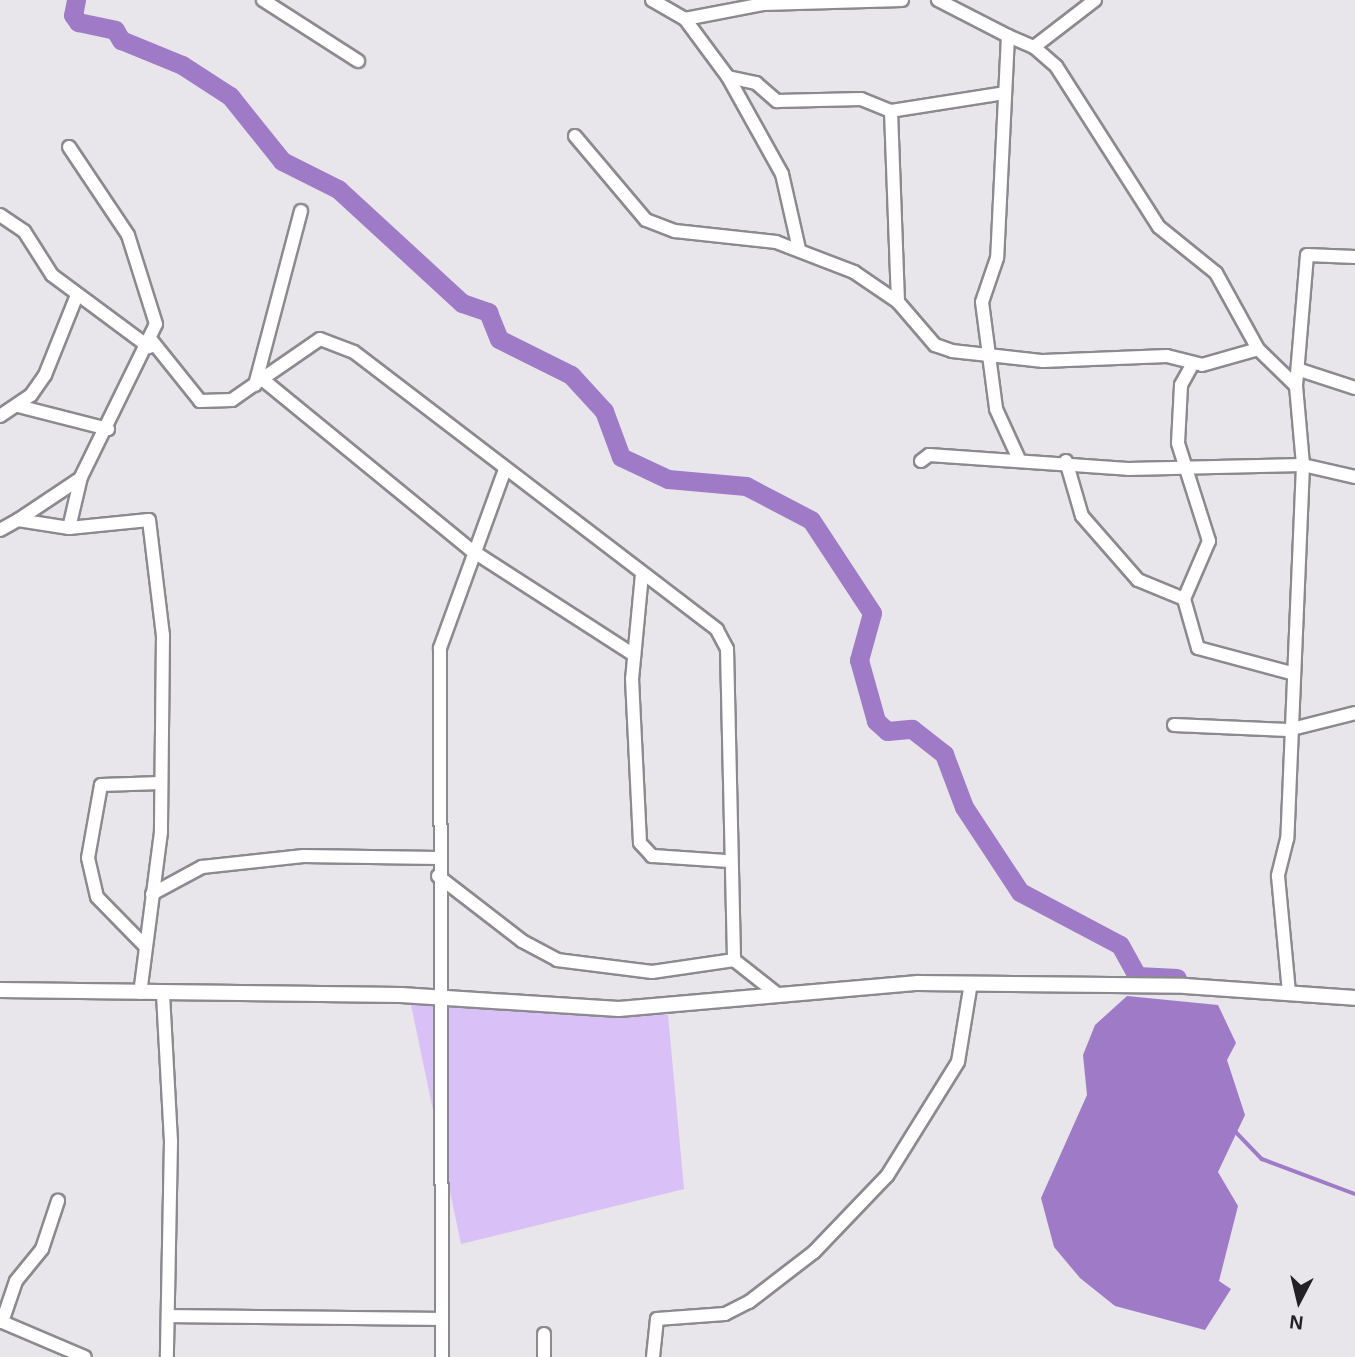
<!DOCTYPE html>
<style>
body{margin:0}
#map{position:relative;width:1355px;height:1357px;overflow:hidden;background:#e8e5eb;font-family:Arial,sans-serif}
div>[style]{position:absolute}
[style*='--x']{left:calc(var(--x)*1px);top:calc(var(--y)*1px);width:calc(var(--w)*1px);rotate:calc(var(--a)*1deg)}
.green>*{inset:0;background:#d9c0f7}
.water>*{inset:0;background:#9f7bc7}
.stream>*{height:3.5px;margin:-1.75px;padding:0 1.75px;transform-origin:1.75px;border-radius:1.75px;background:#9f7bc7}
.river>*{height:19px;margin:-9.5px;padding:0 9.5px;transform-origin:9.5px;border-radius:9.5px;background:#9f7bc7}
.roads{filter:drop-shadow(2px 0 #8c8a8f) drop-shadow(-2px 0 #8c8a8f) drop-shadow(0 2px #8c8a8f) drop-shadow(0 -2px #8c8a8f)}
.minor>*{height:12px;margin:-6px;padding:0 6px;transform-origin:6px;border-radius:6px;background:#fff}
.tertiary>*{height:14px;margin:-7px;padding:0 7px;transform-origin:7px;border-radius:7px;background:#fff}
span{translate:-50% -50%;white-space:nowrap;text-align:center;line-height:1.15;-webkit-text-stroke:5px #e8e5eb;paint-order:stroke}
.north{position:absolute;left:1264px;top:1266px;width:70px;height:70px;-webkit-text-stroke:5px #e8e5eb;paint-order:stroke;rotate:187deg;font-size:19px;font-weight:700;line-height:28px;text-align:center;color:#222123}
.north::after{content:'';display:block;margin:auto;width:24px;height:32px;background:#222123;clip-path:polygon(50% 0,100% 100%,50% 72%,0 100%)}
</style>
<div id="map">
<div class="green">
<div style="clip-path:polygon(410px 1000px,668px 1015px,684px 1189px,461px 1244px)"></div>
</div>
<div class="water">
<div style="clip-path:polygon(1127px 996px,1218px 1005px,1236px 1043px,1227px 1060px,1245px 1115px,1218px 1172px,1238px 1206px,1219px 1281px,1231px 1289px,1205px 1330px,1115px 1306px,1080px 1278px,1054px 1247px,1041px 1198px,1087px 1095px,1083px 1055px,1095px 1025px)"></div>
</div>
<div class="stream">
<div style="--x:1235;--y:1131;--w:39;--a:46"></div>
<div style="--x:1262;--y:1159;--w:99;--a:20.6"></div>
</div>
<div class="river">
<div style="--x:76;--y:0;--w:15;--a:101"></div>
<div style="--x:73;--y:15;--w:9;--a:54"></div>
<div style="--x:78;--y:22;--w:38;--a:12"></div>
<div style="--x:115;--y:30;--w:12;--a:59"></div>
<div style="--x:121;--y:40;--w:66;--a:22.3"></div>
<div style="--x:182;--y:65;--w:57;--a:32.9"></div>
<div style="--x:230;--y:96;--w:83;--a:51.3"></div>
<div style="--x:282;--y:161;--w:63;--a:26.6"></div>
<div style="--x:338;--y:189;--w:168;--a:42.6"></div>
<div style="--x:462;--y:303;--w:28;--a:19"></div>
<div style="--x:488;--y:312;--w:29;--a:68"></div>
<div style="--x:499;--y:339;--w:80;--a:26.6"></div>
<div style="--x:571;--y:375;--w:49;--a:47.5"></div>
<div style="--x:604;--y:411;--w:49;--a:69.7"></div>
<div style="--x:621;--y:457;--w:52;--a:25.1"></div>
<div style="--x:668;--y:479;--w:78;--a:5.1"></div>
<div style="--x:746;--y:486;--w:73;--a:27.6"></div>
<div style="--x:811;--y:520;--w:111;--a:56.7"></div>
<div style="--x:872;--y:613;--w:49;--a:105.5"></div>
<div style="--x:859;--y:660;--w:63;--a:74.4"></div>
<div style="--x:876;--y:721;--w:15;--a:42"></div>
<div style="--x:887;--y:731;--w:25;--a:-5"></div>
<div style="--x:912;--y:729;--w:41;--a:38"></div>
<div style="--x:944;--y:754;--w:57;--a:69.3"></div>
<div style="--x:964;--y:807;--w:102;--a:56.6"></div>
<div style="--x:1020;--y:892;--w:113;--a:27.9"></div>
<div style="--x:1120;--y:945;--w:35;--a:61"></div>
<div style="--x:1137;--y:976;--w:40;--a:2.9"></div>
</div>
<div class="roads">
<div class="minor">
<div style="--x:263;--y:0;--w:113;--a:32.7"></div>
<div style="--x:652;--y:0;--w:38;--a:30"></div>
<div style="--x:685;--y:19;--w:72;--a:53.4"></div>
<div style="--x:728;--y:77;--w:111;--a:60.9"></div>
<div style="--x:782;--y:174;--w:77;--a:77.2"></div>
<div style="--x:938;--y:0;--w:79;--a:27.2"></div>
<div style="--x:1008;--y:36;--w:222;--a:92.8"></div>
<div style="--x:997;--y:258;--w:46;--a:108.8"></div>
<div style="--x:982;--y:302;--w:108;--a:82.5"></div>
<div style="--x:996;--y:409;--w:53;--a:65.4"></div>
<div style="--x:1095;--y:0;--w:77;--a:142.4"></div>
<div style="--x:1034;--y:47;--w:29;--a:41"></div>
<div style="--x:1056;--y:66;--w:191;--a:57.4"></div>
<div style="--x:1159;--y:227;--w:73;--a:38.9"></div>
<div style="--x:1216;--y:273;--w:87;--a:61.1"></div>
<div style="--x:1258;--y:349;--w:53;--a:44.2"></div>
<div style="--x:1296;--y:386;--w:79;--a:84.9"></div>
<div style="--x:1303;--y:465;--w:53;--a:13"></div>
<div style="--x:685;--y:19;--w:79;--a:-10.9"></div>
<div style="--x:763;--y:4;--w:139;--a:-1.6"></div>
<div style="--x:1008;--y:36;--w:28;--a:23"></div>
<div style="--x:728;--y:77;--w:29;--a:12"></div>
<div style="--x:756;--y:83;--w:28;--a:41"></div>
<div style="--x:777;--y:101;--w:84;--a:-1.4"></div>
<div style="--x:861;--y:99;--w:32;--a:22"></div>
<div style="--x:575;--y:136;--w:110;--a:49.8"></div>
<div style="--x:646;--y:220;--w:31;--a:21"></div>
<div style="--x:675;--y:231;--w:102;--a:6.2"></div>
<div style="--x:776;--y:242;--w:84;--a:21"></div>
<div style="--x:854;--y:272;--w:53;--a:34.3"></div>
<div style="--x:898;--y:302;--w:57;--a:49.3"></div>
<div style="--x:935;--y:345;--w:18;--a:19"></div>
<div style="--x:952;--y:351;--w:92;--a:6.3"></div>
<div style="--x:1043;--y:361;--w:124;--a:-2.3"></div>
<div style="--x:1167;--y:356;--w:36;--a:14"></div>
<div style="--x:1202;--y:365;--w:58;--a:-15.9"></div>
<div style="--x:0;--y:215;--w:29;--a:34"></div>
<div style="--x:24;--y:231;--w:52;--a:57.5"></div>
<div style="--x:52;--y:275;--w:121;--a:36.6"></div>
<div style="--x:898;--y:302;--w:191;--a:-92.1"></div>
<div style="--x:891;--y:111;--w:115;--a:-9"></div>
<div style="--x:152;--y:341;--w:77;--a:51.3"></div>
<div style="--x:200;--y:401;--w:32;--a:-2"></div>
<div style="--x:232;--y:400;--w:33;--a:-35"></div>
<div style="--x:1300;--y:370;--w:58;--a:18.1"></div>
<div style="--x:255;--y:385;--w:180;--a:-75.2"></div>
<div style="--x:1296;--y:386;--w:131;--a:-85.2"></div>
<div style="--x:1307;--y:255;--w:48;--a:2.4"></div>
<div style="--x:18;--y:406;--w:93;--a:14.3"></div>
<div style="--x:0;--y:416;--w:37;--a:-34"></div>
<div style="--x:31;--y:395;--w:24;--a:-55"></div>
<div style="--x:45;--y:375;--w:86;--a:-68.2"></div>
<div style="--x:921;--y:461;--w:10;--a:-37"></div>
<div style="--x:929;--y:455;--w:199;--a:4"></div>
<div style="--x:1128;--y:469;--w:175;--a:-1.3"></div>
<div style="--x:1303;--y:465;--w:374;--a:92.4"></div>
<div style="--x:1287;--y:839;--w:38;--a:104"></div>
<div style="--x:1278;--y:876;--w:118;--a:84.6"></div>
<div style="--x:1066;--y:461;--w:57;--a:73.8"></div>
<div style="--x:1082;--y:516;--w:85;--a:48.8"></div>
<div style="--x:1138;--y:580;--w:50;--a:22.4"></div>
<div style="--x:1184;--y:599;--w:51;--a:74.1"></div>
<div style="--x:1198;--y:648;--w:96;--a:15"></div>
<div style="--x:18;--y:520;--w:72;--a:-33.7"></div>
<div style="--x:69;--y:528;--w:52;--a:-76.8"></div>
<div style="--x:81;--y:477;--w:170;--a:-63.9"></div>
<div style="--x:156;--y:324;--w:93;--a:-107.5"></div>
<div style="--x:128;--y:235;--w:106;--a:-123.8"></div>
<div style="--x:0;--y:530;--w:21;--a:-29"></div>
<div style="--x:18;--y:520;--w:52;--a:8.9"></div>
<div style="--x:69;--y:528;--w:80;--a:-5.7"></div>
<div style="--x:149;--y:520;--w:116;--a:83.1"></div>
<div style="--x:163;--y:635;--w:197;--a:90.6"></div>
<div style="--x:161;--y:832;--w:162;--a:97.4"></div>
<div style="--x:642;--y:574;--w:105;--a:95.4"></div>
<div style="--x:632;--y:679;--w:164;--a:87.2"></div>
<div style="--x:640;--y:843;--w:18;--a:47"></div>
<div style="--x:652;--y:856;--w:75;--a:3.8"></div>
<div style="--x:1184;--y:599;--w:63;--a:-66.7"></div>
<div style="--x:1209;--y:541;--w:103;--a:-107.6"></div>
<div style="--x:1178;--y:443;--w:58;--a:-87"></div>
<div style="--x:1181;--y:385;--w:25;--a:-61"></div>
<div style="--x:634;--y:655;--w:194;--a:-147.2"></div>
<div style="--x:471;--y:550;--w:270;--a:-140.7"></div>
<div style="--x:262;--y:379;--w:70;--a:-34.6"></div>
<div style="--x:320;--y:339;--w:36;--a:21"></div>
<div style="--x:354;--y:352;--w:457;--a:37.4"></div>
<div style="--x:717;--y:630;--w:21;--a:62"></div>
<div style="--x:727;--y:649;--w:311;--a:88.7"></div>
<div style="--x:734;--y:960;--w:55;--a:38.3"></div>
<div style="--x:1174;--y:725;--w:114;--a:2.5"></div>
<div style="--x:1288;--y:730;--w:69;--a:-14.2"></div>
<div style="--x:438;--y:876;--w:106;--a:37.7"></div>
<div style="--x:522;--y:941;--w:40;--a:28"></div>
<div style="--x:557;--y:960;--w:96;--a:7.2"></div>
<div style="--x:652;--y:972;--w:83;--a:-8.3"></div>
<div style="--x:152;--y:894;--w:57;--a:-28.4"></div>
<div style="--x:202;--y:867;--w:102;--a:-6.2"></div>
<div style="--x:303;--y:856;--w:135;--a:0.8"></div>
<div style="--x:144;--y:945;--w:67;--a:-134.4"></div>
<div style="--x:97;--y:897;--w:40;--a:-103"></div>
<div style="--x:88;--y:858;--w:74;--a:-79.9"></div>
<div style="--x:101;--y:785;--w:60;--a:-1.9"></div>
<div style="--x:163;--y:994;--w:147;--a:86.9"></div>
<div style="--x:171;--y:1141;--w:216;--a:91.1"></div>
<div style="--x:170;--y:1316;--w:270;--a:0.6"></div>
<div style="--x:0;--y:1321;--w:92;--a:23"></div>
<div style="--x:2;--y:1322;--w:43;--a:-71.1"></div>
<div style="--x:16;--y:1281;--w:41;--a:-50.9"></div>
<div style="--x:42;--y:1249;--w:51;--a:-71.6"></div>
<div style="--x:544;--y:1334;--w:23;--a:90"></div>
<div style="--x:442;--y:1357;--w:709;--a:-90.16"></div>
<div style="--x:440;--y:648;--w:190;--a:-70"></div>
<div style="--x:653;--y:1357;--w:38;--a:-84"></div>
<div style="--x:657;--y:1319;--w:68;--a:-4.2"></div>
<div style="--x:725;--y:1314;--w:27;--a:-27"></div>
<div style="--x:749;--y:1302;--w:82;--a:-37.6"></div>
<div style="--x:814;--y:1252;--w:105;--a:-46.2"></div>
<div style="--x:887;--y:1176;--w:134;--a:-58.1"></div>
<div style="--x:958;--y:1062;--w:80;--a:-80.7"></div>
</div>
<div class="tertiary">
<div style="--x:0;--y:990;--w:401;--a:0.7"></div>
<div style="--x:401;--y:995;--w:218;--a:3.7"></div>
<div style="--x:619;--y:1009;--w:300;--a:-5"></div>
<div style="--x:918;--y:983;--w:267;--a:0.6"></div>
<div style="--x:1185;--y:986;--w:170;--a:4"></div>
</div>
</div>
<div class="north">N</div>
</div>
